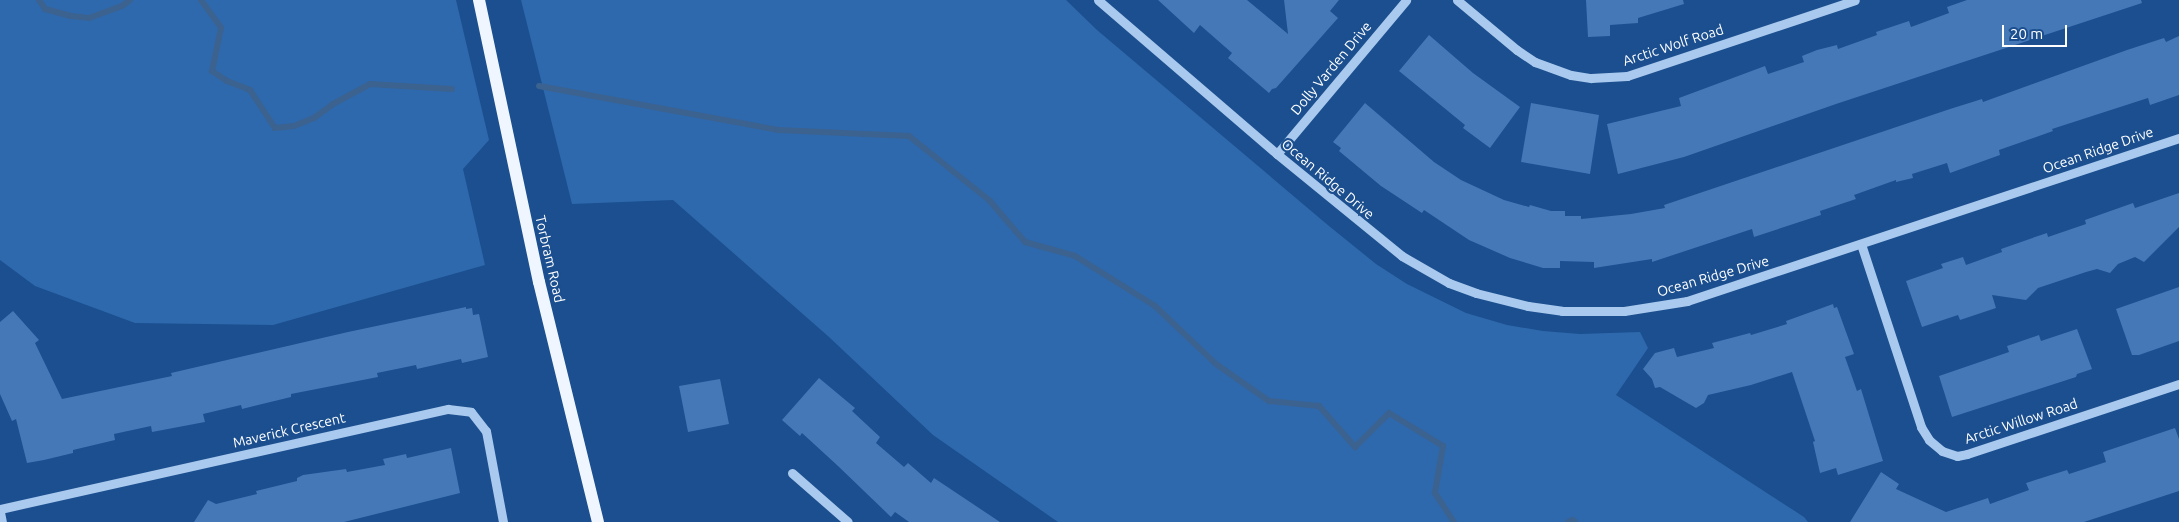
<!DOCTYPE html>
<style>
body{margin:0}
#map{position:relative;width:2179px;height:522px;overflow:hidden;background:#1b4f8f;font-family:Ubuntu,sans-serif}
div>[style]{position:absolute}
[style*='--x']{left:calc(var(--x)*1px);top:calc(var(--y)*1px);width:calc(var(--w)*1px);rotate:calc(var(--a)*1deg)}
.green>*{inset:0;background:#2e69ad}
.stream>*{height:6px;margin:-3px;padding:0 3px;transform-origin:3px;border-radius:3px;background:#3c6290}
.building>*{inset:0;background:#4478b7}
.minor>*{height:9px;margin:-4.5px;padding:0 4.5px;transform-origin:4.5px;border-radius:4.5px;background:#a9c9ee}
.major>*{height:12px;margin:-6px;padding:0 6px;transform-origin:6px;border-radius:6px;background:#f0f6ff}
span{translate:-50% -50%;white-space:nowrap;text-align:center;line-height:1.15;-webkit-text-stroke:4.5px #1b4f8f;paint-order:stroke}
.street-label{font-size:14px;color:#fff}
.scale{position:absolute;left:2002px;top:25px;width:65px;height:22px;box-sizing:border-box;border:2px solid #fff;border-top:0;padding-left:6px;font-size:15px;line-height:18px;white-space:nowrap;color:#fff;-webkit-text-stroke:4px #1b4f8f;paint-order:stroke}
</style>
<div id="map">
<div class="green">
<div style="clip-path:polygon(0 0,456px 0,489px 140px,463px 169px,485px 265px,273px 325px,135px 323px,35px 286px,0 260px)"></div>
<div style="clip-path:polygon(521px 0,1066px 0,1097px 30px,1329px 226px,1376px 264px,1407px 284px,1466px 313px,1507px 325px,1543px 331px,1580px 334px,1640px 332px,1648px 348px,1616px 395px,1804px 517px,1808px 522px,1058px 522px,933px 435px,829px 337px,673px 200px,572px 204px)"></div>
</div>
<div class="stream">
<div style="--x:39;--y:0;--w:11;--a:56"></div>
<div style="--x:45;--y:9;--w:27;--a:15"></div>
<div style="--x:71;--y:16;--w:18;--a:6"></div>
<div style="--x:89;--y:18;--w:35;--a:-20"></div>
<div style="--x:122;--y:6;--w:10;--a:-37"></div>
<div style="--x:201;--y:0;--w:34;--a:54"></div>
<div style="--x:221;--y:28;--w:44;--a:101.8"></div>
<div style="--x:212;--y:71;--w:18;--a:34"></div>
<div style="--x:227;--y:81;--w:25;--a:21"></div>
<div style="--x:250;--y:90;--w:45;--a:56.7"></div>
<div style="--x:275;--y:128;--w:19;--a:-6"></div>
<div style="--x:294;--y:126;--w:22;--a:-22"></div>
<div style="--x:314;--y:118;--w:24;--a:-36"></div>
<div style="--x:333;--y:104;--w:42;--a:-28.4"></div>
<div style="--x:370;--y:84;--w:82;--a:3.5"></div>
<div style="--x:539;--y:86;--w:243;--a:10.4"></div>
<div style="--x:778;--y:130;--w:131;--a:2.6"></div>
<div style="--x:909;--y:136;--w:104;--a:38.7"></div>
<div style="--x:990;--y:201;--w:54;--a:49.5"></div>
<div style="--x:1025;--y:242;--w:52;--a:15.6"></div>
<div style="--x:1075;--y:256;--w:94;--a:32"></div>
<div style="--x:1155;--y:306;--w:84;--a:43.6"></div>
<div style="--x:1216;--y:364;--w:65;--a:34.9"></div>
<div style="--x:1269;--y:401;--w:50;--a:5.7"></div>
<div style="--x:1319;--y:406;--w:55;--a:48.7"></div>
<div style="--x:1355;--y:447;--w:48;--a:-45"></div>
<div style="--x:1389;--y:413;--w:63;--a:31.4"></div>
<div style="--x:1443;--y:446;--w:48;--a:99.7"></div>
<div style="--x:1435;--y:493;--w:35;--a:57"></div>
<div style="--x:1568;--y:522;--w:5;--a:-22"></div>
<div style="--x:1573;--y:520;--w:3;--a:45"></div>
</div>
<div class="building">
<div style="clip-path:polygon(1158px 0,1247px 0,1288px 34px,1284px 0,1339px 0,1330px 11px,1338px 18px,1276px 88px,1272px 89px,1269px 93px,1228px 58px,1232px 53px,1200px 25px,1194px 33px)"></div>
<div style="clip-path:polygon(1586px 0,1683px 0,1684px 4px,1638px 18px,1638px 23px,1610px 25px,1610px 36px,1588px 37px)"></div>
<div style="clip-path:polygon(1967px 0,2141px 0,2142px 3px,1836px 104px,1684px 157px,1618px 174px,1607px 124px,1681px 106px,1679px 98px,1765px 66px,1768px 74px,1804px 62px,1802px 56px,1817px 50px,1837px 45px,1838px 49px,1877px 35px,1876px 32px,1909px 21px,1911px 27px,1949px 13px,1947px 7px)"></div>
<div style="clip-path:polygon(1429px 35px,1473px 73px,1520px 107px,1490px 148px,1463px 128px,1465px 125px,1399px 71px)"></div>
<div style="clip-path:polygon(2179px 36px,2179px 95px,2150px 105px,2148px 98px,2052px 129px,2053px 131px,1999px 150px,2000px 155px,1950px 173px,1947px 163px,1912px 174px,1913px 178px,1896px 182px,1896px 180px,1854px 195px,1856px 199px,1820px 211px,1821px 215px,1754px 237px,1752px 229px,1652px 262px,1652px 259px,1594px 268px,1594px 262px,1560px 261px,1560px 268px,1543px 268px,1510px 258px,1469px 240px,1424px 210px,1422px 213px,1381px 186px,1339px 151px,1341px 148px,1333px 142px,1365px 103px,1434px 162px,1461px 180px,1504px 200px,1529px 207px,1530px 205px,1551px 211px,1565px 211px,1565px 216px,1581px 216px,1581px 219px,1631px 214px,1665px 208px,1664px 205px,1950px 109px,1982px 99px,1983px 102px,2127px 50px,2164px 38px,2166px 42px)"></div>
<div style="clip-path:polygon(1531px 103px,1599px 115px,1590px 174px,1521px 162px)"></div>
<div style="clip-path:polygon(2179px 193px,2179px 227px,2144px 262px,2135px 257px,2118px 264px,2110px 273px,2097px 269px,2086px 272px,2038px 288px,2026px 300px,1992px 295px,1996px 308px,1960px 320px,1958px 315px,1922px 327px,1906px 281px,1943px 268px,1941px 264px,1963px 257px,1966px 265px,2002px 252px,2001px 249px,2038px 236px,2047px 233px,2048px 237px,2086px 224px,2085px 220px,2133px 203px,2135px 208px)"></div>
<div style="clip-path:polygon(2179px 287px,2179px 341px,2139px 355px,2132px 355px,2116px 309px)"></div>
<div style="clip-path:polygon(1833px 304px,1834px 308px,1837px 307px,1854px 354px,1845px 357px,1857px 391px,1861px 389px,1883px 461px,1838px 475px,1836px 468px,1820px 473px,1813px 442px,1815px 441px,1792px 372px,1751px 385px,1708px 395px,1704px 403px,1696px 408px,1660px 387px,1655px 388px,1652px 379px,1643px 369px,1655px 353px,1674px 348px,1677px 357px,1714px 348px,1712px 343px,1750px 333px,1751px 335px,1787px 324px,1786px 321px)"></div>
<div style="clip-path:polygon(466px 307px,466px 309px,472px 308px,473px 315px,479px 314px,488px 357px,462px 363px,461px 359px,417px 369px,416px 365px,377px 373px,378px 377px,291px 394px,291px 397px,242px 409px,241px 405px,203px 414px,205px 422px,152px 432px,151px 426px,114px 434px,115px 440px,73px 450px,73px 453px,44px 460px,27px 463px,16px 419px,12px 421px,0 394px,0 322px,13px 311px,39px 340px,35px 343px,62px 399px,172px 376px,171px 373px,348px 332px)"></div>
<div style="clip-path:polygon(2077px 329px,2092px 369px,2077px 374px,2076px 377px,1952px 417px,1939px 376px,2009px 352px,2007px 346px,2039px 335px,2041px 341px)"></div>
<div style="clip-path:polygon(819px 378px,855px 408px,852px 411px,880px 437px,876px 443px,904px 467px,908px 463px,931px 483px,934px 478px,1000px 522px,909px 522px,895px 512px,891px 517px,838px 466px,802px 433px,800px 436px,782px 420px)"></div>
<div style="clip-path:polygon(720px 379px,729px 424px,688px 432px,679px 386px)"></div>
<div style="clip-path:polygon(2175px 428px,2179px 439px,2179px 491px,2084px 522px,1850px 522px,1881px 472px,1899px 484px,1896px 489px,1946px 512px,1988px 498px,1990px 504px,2029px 490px,2026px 483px,2067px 470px,2069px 474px,2106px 462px,2103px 452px)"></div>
<div style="clip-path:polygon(451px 448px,460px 493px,344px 522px,194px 522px,208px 500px,216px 504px,257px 494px,256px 491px,297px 481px,297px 478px,303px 475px,346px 469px,347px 472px,385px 465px,383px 459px,406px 454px,407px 458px)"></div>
</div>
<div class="minor">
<div style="--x:1098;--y:0;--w:236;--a:40.7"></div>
<div style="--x:1277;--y:154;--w:161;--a:39.2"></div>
<div style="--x:1402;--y:256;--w:54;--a:29.9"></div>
<div style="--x:1449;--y:283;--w:29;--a:20"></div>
<div style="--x:1476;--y:293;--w:54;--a:14"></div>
<div style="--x:1528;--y:306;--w:34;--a:8"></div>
<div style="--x:1562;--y:311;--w:62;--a:0"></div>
<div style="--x:1624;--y:311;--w:64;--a:-9"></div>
<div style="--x:1687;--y:301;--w:518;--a:-18.33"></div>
<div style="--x:1457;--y:0;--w:78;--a:39.8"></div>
<div style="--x:1517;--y:50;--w:22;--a:34"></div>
<div style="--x:1535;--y:62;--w:38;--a:20"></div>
<div style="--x:1571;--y:75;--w:20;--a:9"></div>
<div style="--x:1591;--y:78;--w:36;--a:-3"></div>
<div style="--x:1627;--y:76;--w:240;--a:-18.4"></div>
<div style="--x:1277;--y:154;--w:201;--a:-50"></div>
<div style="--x:1861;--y:244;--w:193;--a:71.8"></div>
<div style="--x:1921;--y:427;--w:15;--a:58"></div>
<div style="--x:1929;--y:440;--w:17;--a:40"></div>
<div style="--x:1942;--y:451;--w:16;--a:18"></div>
<div style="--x:1957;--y:456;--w:10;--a:-11"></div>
<div style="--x:1967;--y:454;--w:223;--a:-18.3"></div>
<div style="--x:792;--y:473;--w:74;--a:41.2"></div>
<div style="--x:0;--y:509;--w:459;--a:-12.6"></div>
<div style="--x:448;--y:409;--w:23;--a:7"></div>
<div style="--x:471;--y:412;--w:24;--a:52"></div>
<div style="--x:486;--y:431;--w:93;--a:79.4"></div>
<div style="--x:0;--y:512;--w:10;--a:79"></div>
</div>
<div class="major">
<div style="--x:479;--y:0;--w:288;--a:78"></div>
<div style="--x:539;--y:282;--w:247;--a:76.2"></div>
</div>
<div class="street-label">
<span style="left:1673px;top:45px;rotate:-18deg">Arctic Wolf Road</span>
<span style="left:1331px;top:68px;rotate:-50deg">Dolly Varden Drive</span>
<span style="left:2098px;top:150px;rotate:-19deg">Ocean Ridge Drive</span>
<span style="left:1328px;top:179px;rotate:40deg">Ocean Ridge Drive</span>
<span style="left:550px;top:259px;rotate:77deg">Torbram Road</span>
<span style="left:1713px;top:276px;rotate:-16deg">Ocean Ridge Drive</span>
<span style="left:2021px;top:421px;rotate:-18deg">Arctic Willow Road</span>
<span style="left:289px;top:430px;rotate:-13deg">Maverick Crescent</span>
</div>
<div class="scale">20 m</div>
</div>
